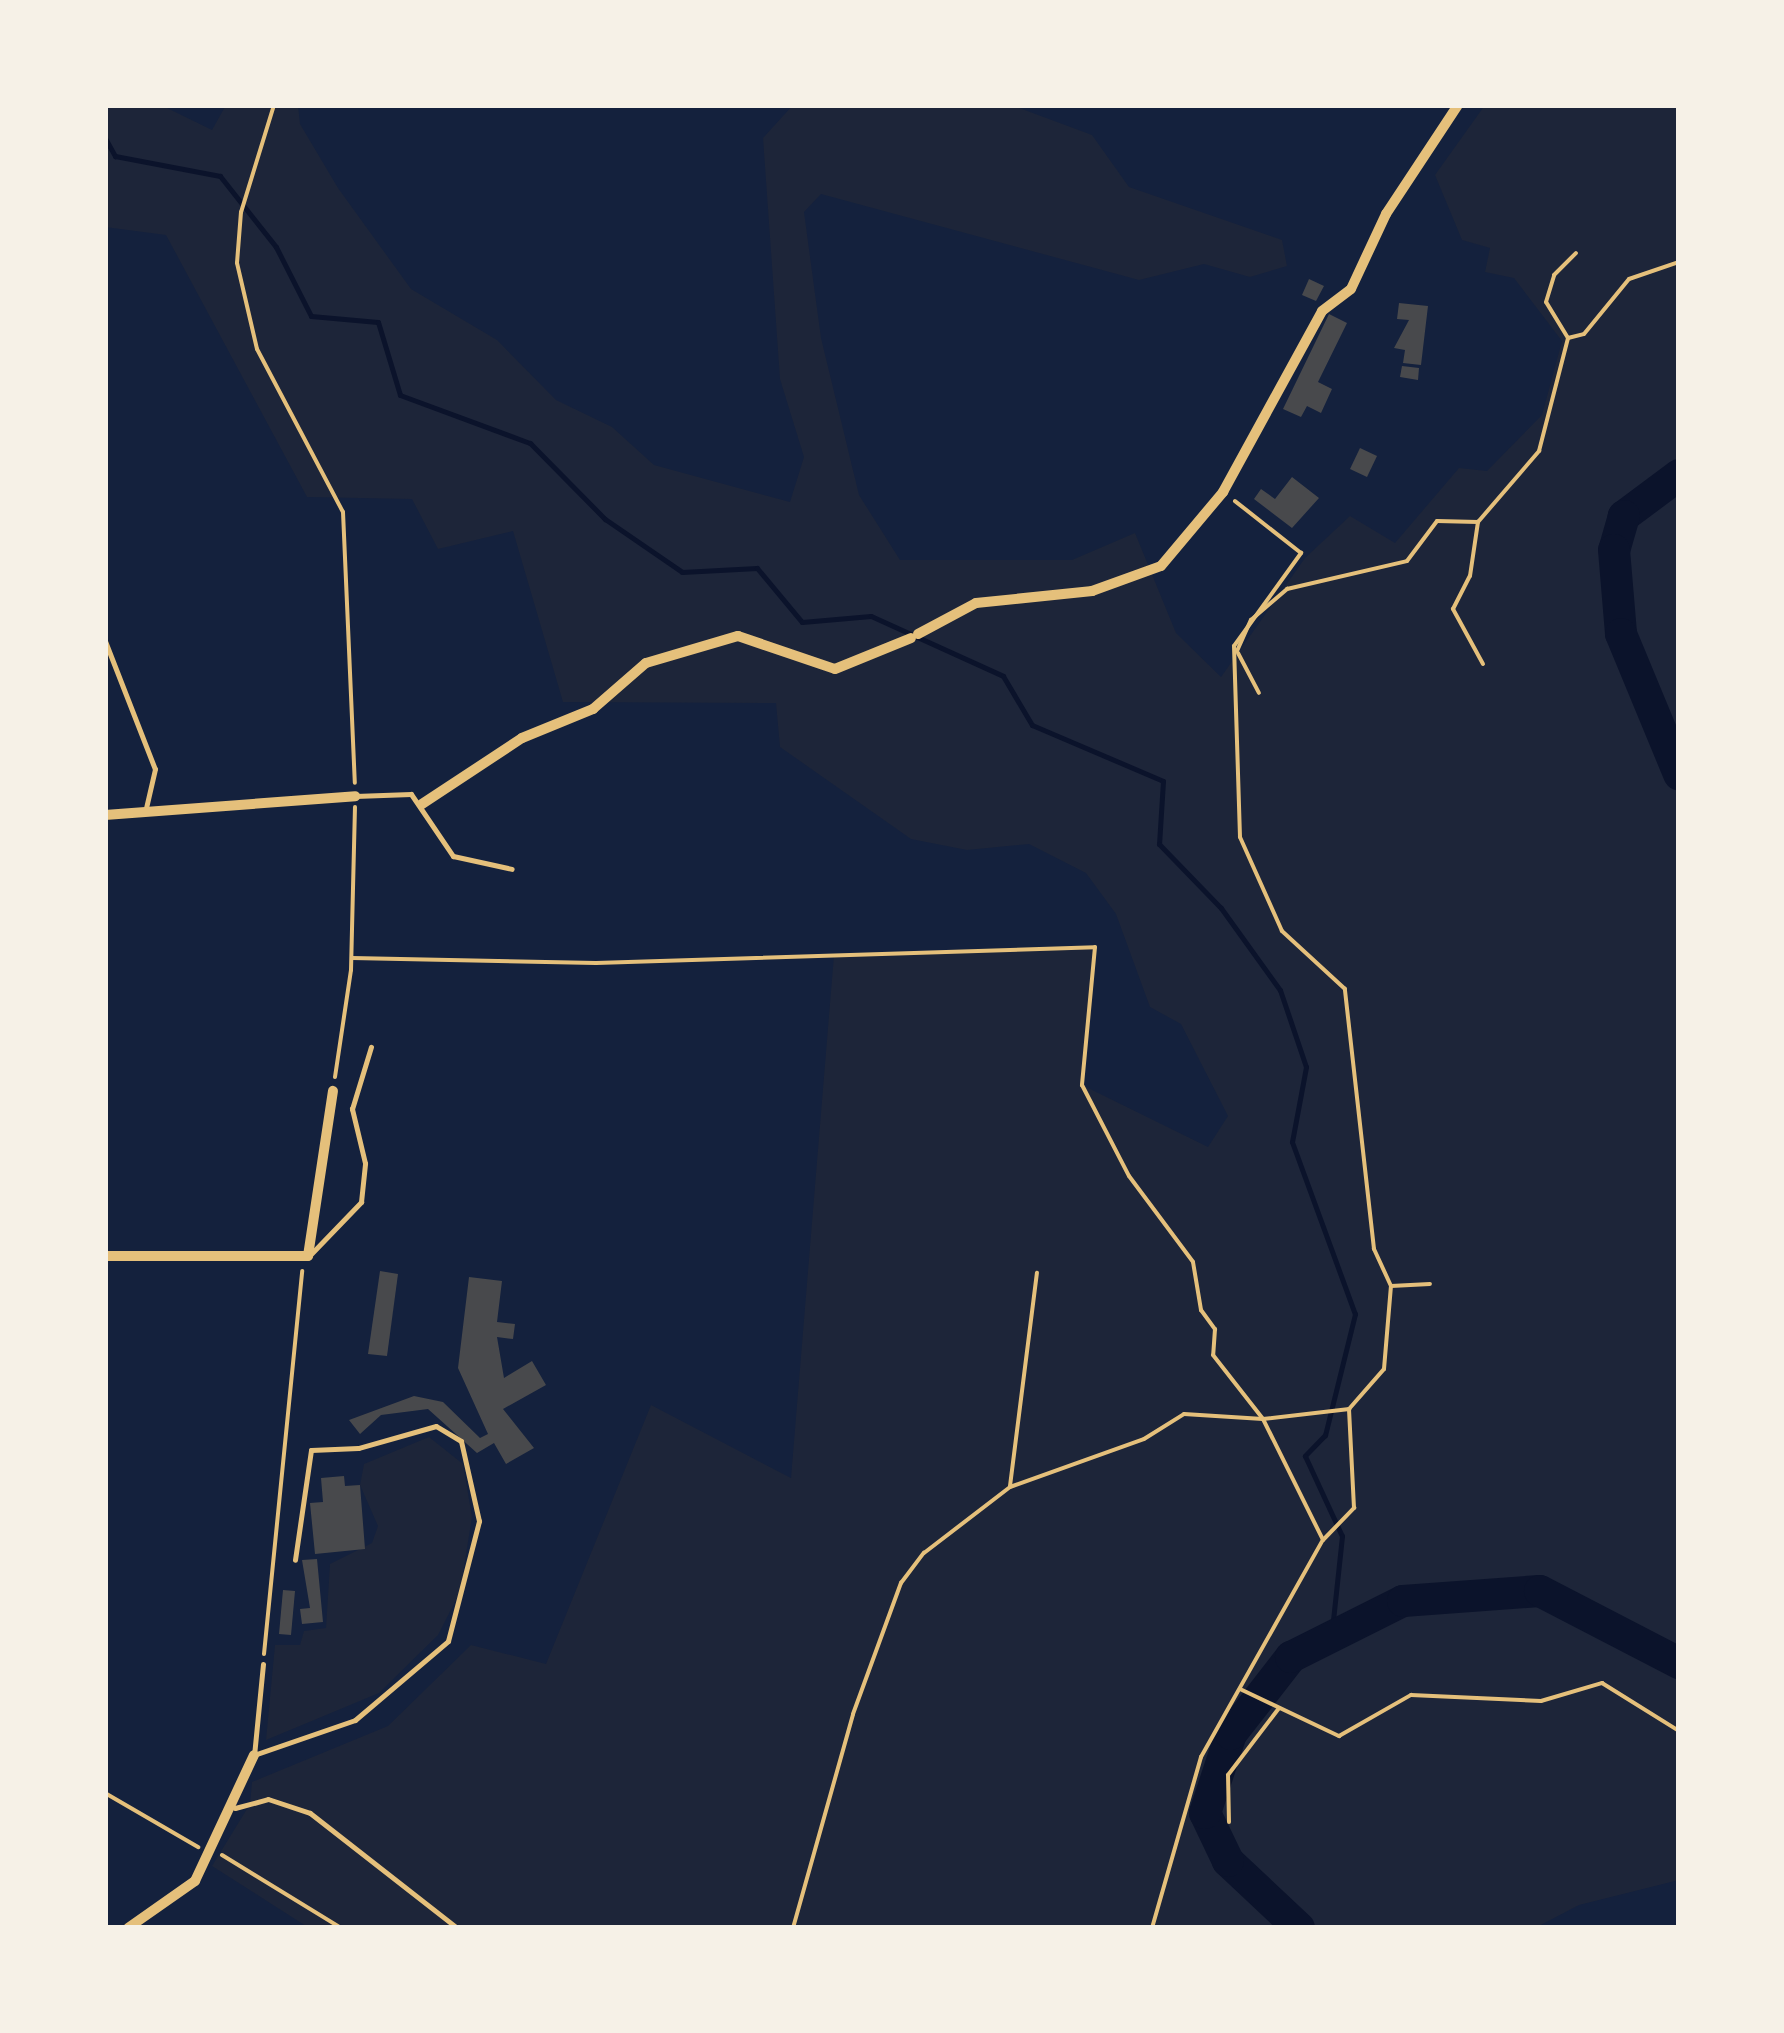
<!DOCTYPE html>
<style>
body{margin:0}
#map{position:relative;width:1784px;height:2033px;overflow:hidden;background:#14213d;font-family:Poppins,sans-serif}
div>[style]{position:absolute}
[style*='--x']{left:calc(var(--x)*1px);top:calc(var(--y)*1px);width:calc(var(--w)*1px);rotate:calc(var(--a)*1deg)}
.green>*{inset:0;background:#1d2539}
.stream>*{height:5px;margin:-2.5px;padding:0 2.5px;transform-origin:2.5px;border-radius:2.5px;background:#0b132b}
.river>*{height:32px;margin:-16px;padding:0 16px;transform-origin:16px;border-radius:16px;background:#0b132b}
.building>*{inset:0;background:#48494c}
.path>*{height:4px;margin:-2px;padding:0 2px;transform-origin:2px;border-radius:2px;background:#e5c07b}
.service>*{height:5px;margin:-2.5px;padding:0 2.5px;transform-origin:2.5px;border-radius:2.5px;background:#e5c07b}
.minor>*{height:10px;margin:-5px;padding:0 5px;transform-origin:5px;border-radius:5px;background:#e5c07b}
span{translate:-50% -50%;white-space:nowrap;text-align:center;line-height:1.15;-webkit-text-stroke:10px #f6f1e7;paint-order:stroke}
.frame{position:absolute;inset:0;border:108px solid #f6f1e7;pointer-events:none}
</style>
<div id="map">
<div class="green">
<div style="clip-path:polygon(105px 105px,161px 105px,212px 130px,226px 105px,298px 105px,300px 124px,338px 188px,411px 289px,497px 340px,556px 400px,612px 427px,654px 465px,790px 502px,804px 457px,780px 379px,763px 138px,793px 105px,1011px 105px,1092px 135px,1129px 187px,1282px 240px,1287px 266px,1250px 277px,1204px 264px,1139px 280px,821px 194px,804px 212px,821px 338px,859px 495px,900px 560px,1072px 560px,1135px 533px,1176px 633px,1221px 677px,1305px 558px,1350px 516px,1395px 543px,1459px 468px,1487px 471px,1542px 415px,1562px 341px,1514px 278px,1485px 272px,1490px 248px,1462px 240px,1435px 175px,1485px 105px,1679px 105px,1679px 1880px,1579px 1905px,1535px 1928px,309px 1928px,212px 1866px,250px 1804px,252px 1782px,388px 1726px,471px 1645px,546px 1664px,651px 1405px,791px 1478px,834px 955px,1095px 947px,1082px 1085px,1208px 1147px,1228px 1116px,1181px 1024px,1150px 1007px,1116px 914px,1086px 873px,1029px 844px,967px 850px,911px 839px,780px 747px,776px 703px,563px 702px,513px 531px,438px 549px,412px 499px,307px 497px,166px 235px,105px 227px)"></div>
<div style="clip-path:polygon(429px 1437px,463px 1464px,472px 1517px,460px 1592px,438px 1635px,379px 1693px,266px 1740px,275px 1645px,300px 1645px,304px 1631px,326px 1628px,330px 1564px,372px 1543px,378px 1526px,360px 1485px,364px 1464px)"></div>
</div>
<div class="stream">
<div style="--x:105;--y:138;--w:21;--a:61"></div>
<div style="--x:115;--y:156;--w:107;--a:10.8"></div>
<div style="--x:220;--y:176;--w:90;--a:51.7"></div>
<div style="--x:276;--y:247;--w:77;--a:63.1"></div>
<div style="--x:311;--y:316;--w:67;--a:5.1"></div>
<div style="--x:378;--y:322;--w:76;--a:73.2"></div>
<div style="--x:400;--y:395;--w:139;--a:20.3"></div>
<div style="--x:530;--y:443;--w:107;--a:45.4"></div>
<div style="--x:605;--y:519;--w:93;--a:34.5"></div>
<div style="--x:682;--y:572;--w:75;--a:-3.1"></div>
<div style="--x:757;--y:568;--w:70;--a:50.2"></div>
<div style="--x:802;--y:622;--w:69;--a:-5"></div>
<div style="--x:871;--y:616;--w:145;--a:24.4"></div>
<div style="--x:1003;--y:676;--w:57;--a:59.4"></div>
<div style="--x:1032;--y:725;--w:142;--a:23.1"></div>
<div style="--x:1163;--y:781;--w:63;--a:93.6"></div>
<div style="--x:1159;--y:844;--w:89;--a:45.9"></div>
<div style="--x:1221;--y:908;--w:101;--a:54.3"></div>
<div style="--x:1280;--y:990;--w:81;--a:71.3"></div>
<div style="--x:1306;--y:1067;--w:76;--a:100.6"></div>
<div style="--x:1292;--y:1142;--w:183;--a:69.9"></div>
<div style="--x:1355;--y:1314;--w:125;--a:103.9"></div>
<div style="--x:1325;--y:1435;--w:29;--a:134"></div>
<div style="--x:1305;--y:1456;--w:88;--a:65.2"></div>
<div style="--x:1342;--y:1536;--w:95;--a:96.1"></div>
</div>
<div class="river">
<div style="--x:1679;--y:475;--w:69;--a:143.3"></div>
<div style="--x:1624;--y:516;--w:35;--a:106"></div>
<div style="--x:1614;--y:550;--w:84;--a:85.2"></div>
<div style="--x:1621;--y:634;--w:152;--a:67.5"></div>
<div style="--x:1299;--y:1928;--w:98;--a:-136.7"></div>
<div style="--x:1228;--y:1861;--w:53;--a:-115.6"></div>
<div style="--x:1205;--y:1813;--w:83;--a:-71.8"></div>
<div style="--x:1231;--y:1734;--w:98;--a:-52.1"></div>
<div style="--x:1291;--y:1657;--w:125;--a:-26.6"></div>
<div style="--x:1403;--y:1601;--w:137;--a:-4.2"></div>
<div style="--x:1540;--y:1591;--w:157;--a:27.4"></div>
</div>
<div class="building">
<div style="clip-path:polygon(1309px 279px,1324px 286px,1316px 301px,1302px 295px)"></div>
<div style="clip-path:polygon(1399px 303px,1428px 306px,1421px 365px,1403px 363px,1405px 350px,1394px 348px,1409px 320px,1397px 319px)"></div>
<div style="clip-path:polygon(1329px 314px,1347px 323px,1318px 382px,1332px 389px,1321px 413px,1307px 406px,1301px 417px,1283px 409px)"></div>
<div style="clip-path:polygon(1402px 366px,1419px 368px,1418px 380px,1400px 377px)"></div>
<div style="clip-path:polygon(1360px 448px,1377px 456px,1367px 477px,1350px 469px)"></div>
<div style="clip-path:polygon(1292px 477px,1319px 498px,1292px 528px,1254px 499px,1261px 489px,1275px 499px)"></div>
<div style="clip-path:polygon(380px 1271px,398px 1274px,387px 1356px,368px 1354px)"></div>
<div style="clip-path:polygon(469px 1277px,502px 1281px,497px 1322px,515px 1324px,513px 1339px,497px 1337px,504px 1378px,532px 1361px,546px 1385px,503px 1409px,534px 1448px,506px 1464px,494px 1443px,477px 1453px,428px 1409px,381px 1415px,360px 1434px,349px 1420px,414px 1396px,443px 1402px,480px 1438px,488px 1434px,458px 1368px)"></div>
<div style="clip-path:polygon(344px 1476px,345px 1486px,360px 1485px,365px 1549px,315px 1554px,310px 1503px,323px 1502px,321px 1478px)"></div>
<div style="clip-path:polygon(317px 1559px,323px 1622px,302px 1624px,300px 1609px,310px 1608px,302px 1560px)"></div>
<div style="clip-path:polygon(283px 1590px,295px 1591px,291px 1635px,279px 1634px)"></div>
</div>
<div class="path">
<div style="--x:274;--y:105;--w:112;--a:107.1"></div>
<div style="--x:241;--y:212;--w:51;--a:94.5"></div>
<div style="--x:237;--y:263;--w:88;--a:76.9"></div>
<div style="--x:257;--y:349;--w:184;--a:62.2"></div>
<div style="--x:343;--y:512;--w:271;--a:87.5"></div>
<div style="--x:1568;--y:338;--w:42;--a:-121.4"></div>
<div style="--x:1546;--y:302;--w:28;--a:-73"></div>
<div style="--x:1554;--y:275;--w:31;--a:-45"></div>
<div style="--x:1237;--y:651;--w:34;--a:-66"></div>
<div style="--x:1251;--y:620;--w:48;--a:-40.7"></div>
<div style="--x:1287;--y:589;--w:123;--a:-13.1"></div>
<div style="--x:1407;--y:561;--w:50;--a:-53.1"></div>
<div style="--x:1437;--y:521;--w:41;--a:1.4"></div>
<div style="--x:1238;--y:653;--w:45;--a:62.3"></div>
<div style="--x:1483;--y:664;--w:63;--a:-118.6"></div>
<div style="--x:1453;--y:609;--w:37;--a:-63"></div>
<div style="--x:1470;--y:576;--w:55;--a:-81.6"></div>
<div style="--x:1478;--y:522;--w:94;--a:-49.3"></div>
<div style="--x:1539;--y:451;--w:117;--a:-75.6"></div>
<div style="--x:1568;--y:338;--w:16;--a:-14"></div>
<div style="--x:1584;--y:334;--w:71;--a:-50.7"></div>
<div style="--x:1629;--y:279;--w:53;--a:-18.8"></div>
<div style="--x:352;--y:958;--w:244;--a:1.2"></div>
<div style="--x:596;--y:963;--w:499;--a:-1.8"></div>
<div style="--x:1095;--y:947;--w:139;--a:95.4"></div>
<div style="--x:1082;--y:1085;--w:102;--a:62.7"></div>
<div style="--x:1129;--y:1176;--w:107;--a:53.3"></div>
<div style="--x:1193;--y:1262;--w:49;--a:80.5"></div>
<div style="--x:1201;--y:1310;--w:24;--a:54"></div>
<div style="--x:1215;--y:1329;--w:26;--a:94"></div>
<div style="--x:1213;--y:1355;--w:81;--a:52"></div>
<div style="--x:1263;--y:1419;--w:135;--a:63.6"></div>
<div style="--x:335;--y:1077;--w:108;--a:-81.5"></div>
<div style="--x:351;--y:970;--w:163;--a:-88.6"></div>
<div style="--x:1391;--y:1286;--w:39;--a:-3"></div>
<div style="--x:1010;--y:1486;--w:215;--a:-82.8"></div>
<div style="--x:264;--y:1654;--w:385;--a:-84.3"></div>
<div style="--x:1240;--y:1689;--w:110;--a:25.4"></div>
<div style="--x:1339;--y:1736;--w:83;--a:-29.7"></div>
<div style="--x:1411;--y:1695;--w:130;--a:2.6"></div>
<div style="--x:1541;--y:1701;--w:64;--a:-16.4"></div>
<div style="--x:1602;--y:1683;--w:91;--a:31.9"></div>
<div style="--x:105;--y:1793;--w:108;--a:30.1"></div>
<div style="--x:1229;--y:1822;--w:47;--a:-91.2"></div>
<div style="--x:1228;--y:1775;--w:84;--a:-52.7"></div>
<div style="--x:222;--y:1855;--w:140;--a:31.5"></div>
<div style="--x:793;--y:1928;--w:222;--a:-74.3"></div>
<div style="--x:853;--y:1714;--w:140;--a:-69.9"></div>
<div style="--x:901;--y:1583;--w:38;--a:-53"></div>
<div style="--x:924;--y:1553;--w:108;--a:-37.5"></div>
<div style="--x:1010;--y:1487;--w:142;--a:-19.7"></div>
<div style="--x:1144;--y:1439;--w:47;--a:-32"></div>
<div style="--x:1184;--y:1414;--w:79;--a:3.6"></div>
<div style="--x:1263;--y:1419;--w:87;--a:-6.6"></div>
<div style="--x:1152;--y:1928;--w:178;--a:-74"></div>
<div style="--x:1201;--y:1757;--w:249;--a:-60.7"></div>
<div style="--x:1323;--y:1540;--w:45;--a:-45.9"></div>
<div style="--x:1354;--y:1508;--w:99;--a:-92.9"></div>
<div style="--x:1349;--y:1409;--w:53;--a:-48.8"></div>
<div style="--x:1384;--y:1369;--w:83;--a:-85.2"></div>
<div style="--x:1391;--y:1286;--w:41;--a:-114.7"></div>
<div style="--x:1374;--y:1249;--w:262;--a:-96.4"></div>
<div style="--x:1345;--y:989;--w:86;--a:-137.4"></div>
<div style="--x:1282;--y:931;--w:103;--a:-114.1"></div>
<div style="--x:1240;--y:837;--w:191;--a:-91.8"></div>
<div style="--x:1234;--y:646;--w:115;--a:-54.2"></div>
<div style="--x:1301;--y:553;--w:84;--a:-141.8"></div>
</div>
<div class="service">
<div style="--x:105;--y:582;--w:32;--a:90"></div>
<div style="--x:105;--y:641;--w:137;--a:68.7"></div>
<div style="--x:155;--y:769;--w:39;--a:103"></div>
<div style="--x:355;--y:796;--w:56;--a:-2"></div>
<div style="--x:411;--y:794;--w:75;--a:55.9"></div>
<div style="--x:453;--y:856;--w:60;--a:12.4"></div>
<div style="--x:310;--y:1255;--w:74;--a:-46.1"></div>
<div style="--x:361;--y:1202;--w:39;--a:-84"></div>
<div style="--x:365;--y:1163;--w:56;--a:-103.5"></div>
<div style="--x:352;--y:1109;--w:65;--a:-73"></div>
<div style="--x:263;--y:1664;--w:91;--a:95.6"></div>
<div style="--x:254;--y:1755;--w:107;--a:-19.1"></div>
<div style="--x:355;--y:1720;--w:122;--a:-40.3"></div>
<div style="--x:448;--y:1641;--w:124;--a:-75.5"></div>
<div style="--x:479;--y:1521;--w:82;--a:-102.7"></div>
<div style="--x:461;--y:1441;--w:29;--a:-149"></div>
<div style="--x:436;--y:1426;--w:81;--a:164.2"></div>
<div style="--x:358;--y:1448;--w:47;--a:177.6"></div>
<div style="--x:311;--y:1450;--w:111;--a:98.3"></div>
<div style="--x:235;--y:1808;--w:34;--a:-15"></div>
<div style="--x:268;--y:1799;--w:44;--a:18.4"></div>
<div style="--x:310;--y:1813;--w:187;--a:38"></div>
</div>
<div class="minor">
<div style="--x:918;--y:634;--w:66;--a:-28.1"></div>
<div style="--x:976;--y:603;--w:117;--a:-5.9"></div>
<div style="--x:1092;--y:591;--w:73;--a:-19.9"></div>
<div style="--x:1161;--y:566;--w:97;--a:-50"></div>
<div style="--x:1223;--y:492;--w:206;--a:-61.3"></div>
<div style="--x:1322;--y:311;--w:36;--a:-37"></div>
<div style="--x:1351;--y:289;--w:83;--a:-65"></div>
<div style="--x:1386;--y:214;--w:131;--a:-56.6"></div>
<div style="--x:422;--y:804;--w:120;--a:-33.4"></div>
<div style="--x:522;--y:738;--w:77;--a:-22.2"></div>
<div style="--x:593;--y:709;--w:70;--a:-41"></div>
<div style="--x:646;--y:663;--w:96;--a:-16.4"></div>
<div style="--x:738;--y:636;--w:102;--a:18.8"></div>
<div style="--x:835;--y:669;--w:82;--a:-22.2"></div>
<div style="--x:105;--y:815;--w:251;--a:-4.3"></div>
<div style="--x:105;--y:1256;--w:203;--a:0"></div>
<div style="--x:308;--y:1256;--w:167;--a:-81.4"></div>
<div style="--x:128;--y:1928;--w:82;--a:-35"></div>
<div style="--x:195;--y:1881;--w:139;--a:-64.9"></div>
</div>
<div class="frame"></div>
</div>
